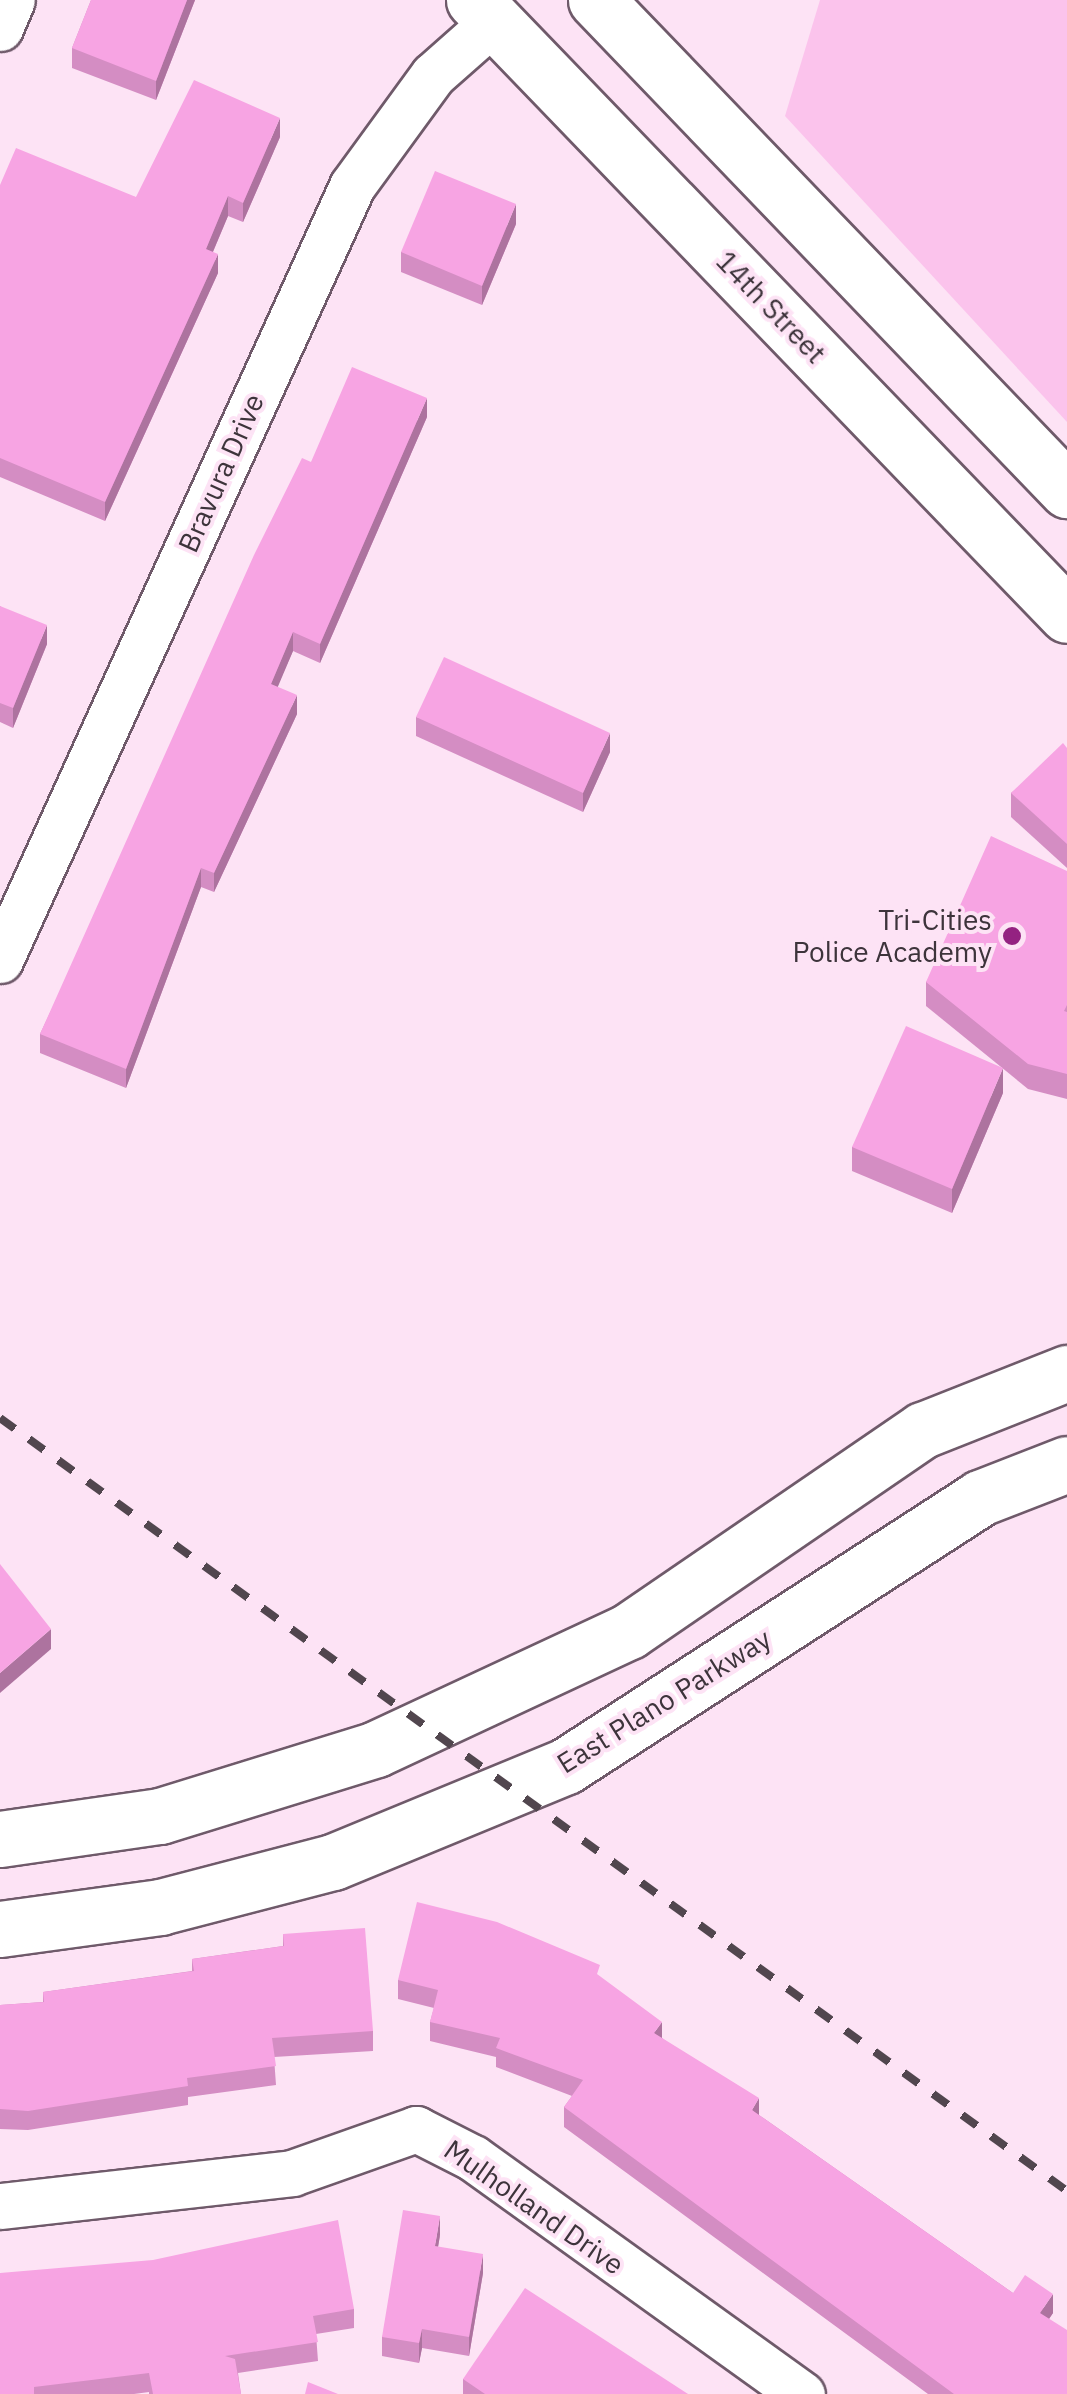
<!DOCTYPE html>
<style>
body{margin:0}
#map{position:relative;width:1067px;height:2394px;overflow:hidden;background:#fde3f5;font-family:"IBM Plex Sans",sans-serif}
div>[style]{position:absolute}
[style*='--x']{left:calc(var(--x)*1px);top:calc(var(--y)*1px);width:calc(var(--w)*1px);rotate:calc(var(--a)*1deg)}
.green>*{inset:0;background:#fbc3ec}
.roads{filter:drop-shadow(2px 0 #6f5a6a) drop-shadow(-2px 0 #6f5a6a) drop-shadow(0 2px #6f5a6a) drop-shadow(0 -2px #6f5a6a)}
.minor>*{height:45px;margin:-22.5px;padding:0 22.5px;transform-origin:22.5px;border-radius:22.5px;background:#fff}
.major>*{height:55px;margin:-27.5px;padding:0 27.5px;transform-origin:27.5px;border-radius:27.5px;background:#fff}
.rail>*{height:8px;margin-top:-4px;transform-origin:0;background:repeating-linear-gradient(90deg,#51464e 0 18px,transparent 0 36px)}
.wall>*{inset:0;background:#d48dc3}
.shaded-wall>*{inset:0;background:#ad739f}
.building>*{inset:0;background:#f7a4e3}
.dots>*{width:28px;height:28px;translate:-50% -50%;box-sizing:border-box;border:5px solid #fde3f5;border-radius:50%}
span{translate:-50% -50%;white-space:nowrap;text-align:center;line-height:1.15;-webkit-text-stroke:8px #fde3f5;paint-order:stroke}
.street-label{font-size:28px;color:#3d343b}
.poi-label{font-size:28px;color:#3d343b}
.right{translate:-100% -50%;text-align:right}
</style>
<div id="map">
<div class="green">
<div style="clip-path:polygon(820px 0,1067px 0,1067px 422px,785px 116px)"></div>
</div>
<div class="roads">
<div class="minor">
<div style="--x:0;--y:28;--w:30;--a:-67"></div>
<div style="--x:0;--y:960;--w:850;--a:-65.54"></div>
<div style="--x:352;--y:186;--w:137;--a:-53.9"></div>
<div style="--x:433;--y:75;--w:81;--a:-41.5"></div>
<div style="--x:0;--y:2206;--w:294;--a:-6.4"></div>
<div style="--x:292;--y:2173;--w:132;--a:-19.5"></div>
<div style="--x:416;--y:2129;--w:64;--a:27"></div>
<div style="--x:473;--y:2158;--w:405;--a:35.7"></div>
</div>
<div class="major">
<div style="--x:474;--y:0;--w:854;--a:46.04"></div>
<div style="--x:596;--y:0;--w:680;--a:46.13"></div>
<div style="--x:0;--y:1839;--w:162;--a:-8.2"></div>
<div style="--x:160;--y:1816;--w:226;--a:-17.2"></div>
<div style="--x:376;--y:1749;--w:279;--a:-25"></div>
<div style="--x:629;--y:1631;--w:356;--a:-34.4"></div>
<div style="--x:923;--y:1430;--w:155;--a:-21.6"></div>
<div style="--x:0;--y:1929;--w:162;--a:-7.8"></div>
<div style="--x:160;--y:1907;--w:179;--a:-14.6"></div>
<div style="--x:333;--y:1862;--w:252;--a:-22.4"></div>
<div style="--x:566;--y:1766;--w:493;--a:-32.9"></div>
<div style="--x:980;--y:1498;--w:93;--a:-21.3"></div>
</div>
</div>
<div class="rail">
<div style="--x:0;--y:1418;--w:1318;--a:35.92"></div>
</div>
<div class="wall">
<div style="clip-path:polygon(91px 0,195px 0,156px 100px,72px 68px,72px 48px)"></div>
<div style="clip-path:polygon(280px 137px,243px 222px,228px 216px,213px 252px,218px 273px,105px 521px,0 477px,0 185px,136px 197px)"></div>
<div style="clip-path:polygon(516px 224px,482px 305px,401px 272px,401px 252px)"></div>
<div style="clip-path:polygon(427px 417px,320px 663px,293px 651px,277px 687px,297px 714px,214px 892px,201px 887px,126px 1088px,40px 1053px,40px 1034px,311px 462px)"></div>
<div style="clip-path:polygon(0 606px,47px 644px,13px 728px,0 722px)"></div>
<div style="clip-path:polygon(416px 717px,610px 752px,583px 812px,416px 736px)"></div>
<div style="clip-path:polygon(1067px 748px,1067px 868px,1011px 817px,1011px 793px)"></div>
<div style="clip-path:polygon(1067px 871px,1067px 1099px,1028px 1089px,926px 1006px,926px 982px)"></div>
<div style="clip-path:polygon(1003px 1093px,952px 1213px,852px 1171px,852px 1147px)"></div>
<div style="clip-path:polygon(283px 1934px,373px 2031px,373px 2051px,274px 2057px,276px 2085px,188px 2097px,188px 2105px,28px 2130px,0 2129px,0 2005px,43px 2002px,43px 1992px,192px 1971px,192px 1959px,283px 1946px)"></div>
<div style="clip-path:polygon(600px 1977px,662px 2038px,759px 2115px,1013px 2293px,1053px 2313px,1049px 2319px,1067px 2394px,928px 2394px,564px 2127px,564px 2107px,572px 2096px,496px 2067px,496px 2057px,430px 2041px,430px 2022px,434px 2008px,398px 1999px,398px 1980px)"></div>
<div style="clip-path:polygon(440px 2235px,438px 2247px,483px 2273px,469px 2356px,422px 2348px,419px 2363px,382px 2356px,382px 2337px)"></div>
<div style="clip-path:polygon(0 2273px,354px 2309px,354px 2328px,316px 2334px,318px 2361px,238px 2373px,241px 2394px,149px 2394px,149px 2392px,134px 2394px,0 2394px)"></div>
<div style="clip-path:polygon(463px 2379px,688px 2394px,463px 2394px)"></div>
</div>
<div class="shaded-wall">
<div style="clip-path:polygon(187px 0,195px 0,156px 100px,156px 81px)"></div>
<div style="clip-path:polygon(280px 118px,280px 137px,243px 222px,243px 203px)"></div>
<div style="clip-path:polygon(228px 196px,228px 216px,206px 268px,206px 249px)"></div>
<div style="clip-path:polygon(516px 204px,516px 224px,482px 305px,482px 286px)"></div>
<div style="clip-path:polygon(218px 254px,218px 273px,105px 521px,105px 502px)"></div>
<div style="clip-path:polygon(427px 398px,427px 417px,320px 663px,320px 644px)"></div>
<div style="clip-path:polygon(47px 625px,47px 644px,13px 728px,13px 708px)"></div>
<div style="clip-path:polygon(293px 632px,293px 651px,271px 703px,271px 684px)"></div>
<div style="clip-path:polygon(297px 695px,297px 714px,214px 892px,214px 873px)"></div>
<div style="clip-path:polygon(610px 733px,610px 752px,583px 812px,583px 793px)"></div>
<div style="clip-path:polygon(201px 868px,201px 887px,126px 1088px,126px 1069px)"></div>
<div style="clip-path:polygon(1003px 1068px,1003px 1093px,952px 1213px,952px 1189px)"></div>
<div style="clip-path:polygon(51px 1629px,51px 1649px,0 1693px,0 1673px)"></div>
<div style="clip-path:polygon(662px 2022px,662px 2041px,654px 2033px)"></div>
<div style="clip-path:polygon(759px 2098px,759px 2117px,752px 2110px)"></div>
<div style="clip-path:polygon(440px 2216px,440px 2235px,435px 2265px,435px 2246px)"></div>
<div style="clip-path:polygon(483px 2254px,483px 2273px,469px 2356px,469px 2337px)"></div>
<div style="clip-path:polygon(1053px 2294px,1053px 2313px,1040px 2332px,1040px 2313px)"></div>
<div style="clip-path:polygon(422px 2329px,422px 2348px,419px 2363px,419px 2343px)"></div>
</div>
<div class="building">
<div style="clip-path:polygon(91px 0,187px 0,156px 81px,72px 48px)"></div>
<div style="clip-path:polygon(194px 80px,280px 118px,243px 203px,228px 196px,206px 249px,218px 254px,105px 502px,0 458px,0 185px,16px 148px,136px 197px)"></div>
<div style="clip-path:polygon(435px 171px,516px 204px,482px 286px,401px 252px)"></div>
<div style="clip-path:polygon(352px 367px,427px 398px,320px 644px,293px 632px,271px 684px,297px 695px,214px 873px,201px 868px,126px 1069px,40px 1034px,254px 555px,302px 458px,311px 462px)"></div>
<div style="clip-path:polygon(0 606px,47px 625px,13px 708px,0 703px)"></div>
<div style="clip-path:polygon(444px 657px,610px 733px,583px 793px,416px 717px)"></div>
<div style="clip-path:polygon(1063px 743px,1067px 748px,1067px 844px,1011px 793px)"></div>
<div style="clip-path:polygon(991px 836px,1067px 871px,1067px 1005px,1064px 1011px,1067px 1012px,1067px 1074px,1028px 1064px,926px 982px)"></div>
<div style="clip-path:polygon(906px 1026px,1003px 1068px,952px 1189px,852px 1147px)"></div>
<div style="clip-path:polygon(0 1564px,51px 1629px,0 1673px)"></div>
<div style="clip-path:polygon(417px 1902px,497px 1922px,600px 1965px,597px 1974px,662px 2022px,654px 2033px,759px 2098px,752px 2110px,1013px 2293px,1025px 2275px,1053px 2294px,1040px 2313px,1067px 2330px,1067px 2394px,954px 2394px,564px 2107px,583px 2080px,496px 2048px,500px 2038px,430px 2022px,438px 1990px,398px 1980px)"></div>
<div style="clip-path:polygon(365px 1928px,373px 2031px,272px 2038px,276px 2066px,187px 2078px,188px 2086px,28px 2111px,0 2109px,0 2005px,44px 2002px,43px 1992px,194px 1971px,192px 1959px,284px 1946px,283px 1934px)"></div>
<div style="clip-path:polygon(403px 2210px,440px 2216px,435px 2246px,483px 2254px,469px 2337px,422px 2329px,419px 2343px,382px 2337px)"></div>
<div style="clip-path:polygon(338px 2220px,354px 2309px,313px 2316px,318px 2342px,225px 2356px,235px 2359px,241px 2394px,153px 2394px,149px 2373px,34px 2387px,34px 2394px,0 2394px,0 2273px,153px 2260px)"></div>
<div style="clip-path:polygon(525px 2288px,688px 2394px,485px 2394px,463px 2379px)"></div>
<div style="clip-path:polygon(308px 2382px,338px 2394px,305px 2394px)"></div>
</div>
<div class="dots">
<div style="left:1012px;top:936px;background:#942281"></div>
</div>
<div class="street-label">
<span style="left:771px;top:307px;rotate:46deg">14th Street</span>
<span style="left:221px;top:473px;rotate:-66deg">Bravura Drive</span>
<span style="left:664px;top:1701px;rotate:-32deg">East Plano Parkway</span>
<span style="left:534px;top:2207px;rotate:35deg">Mulholland Drive</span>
</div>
<div class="poi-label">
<span class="right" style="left:992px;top:936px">Tri-Cities<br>Police Academy</span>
</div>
</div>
